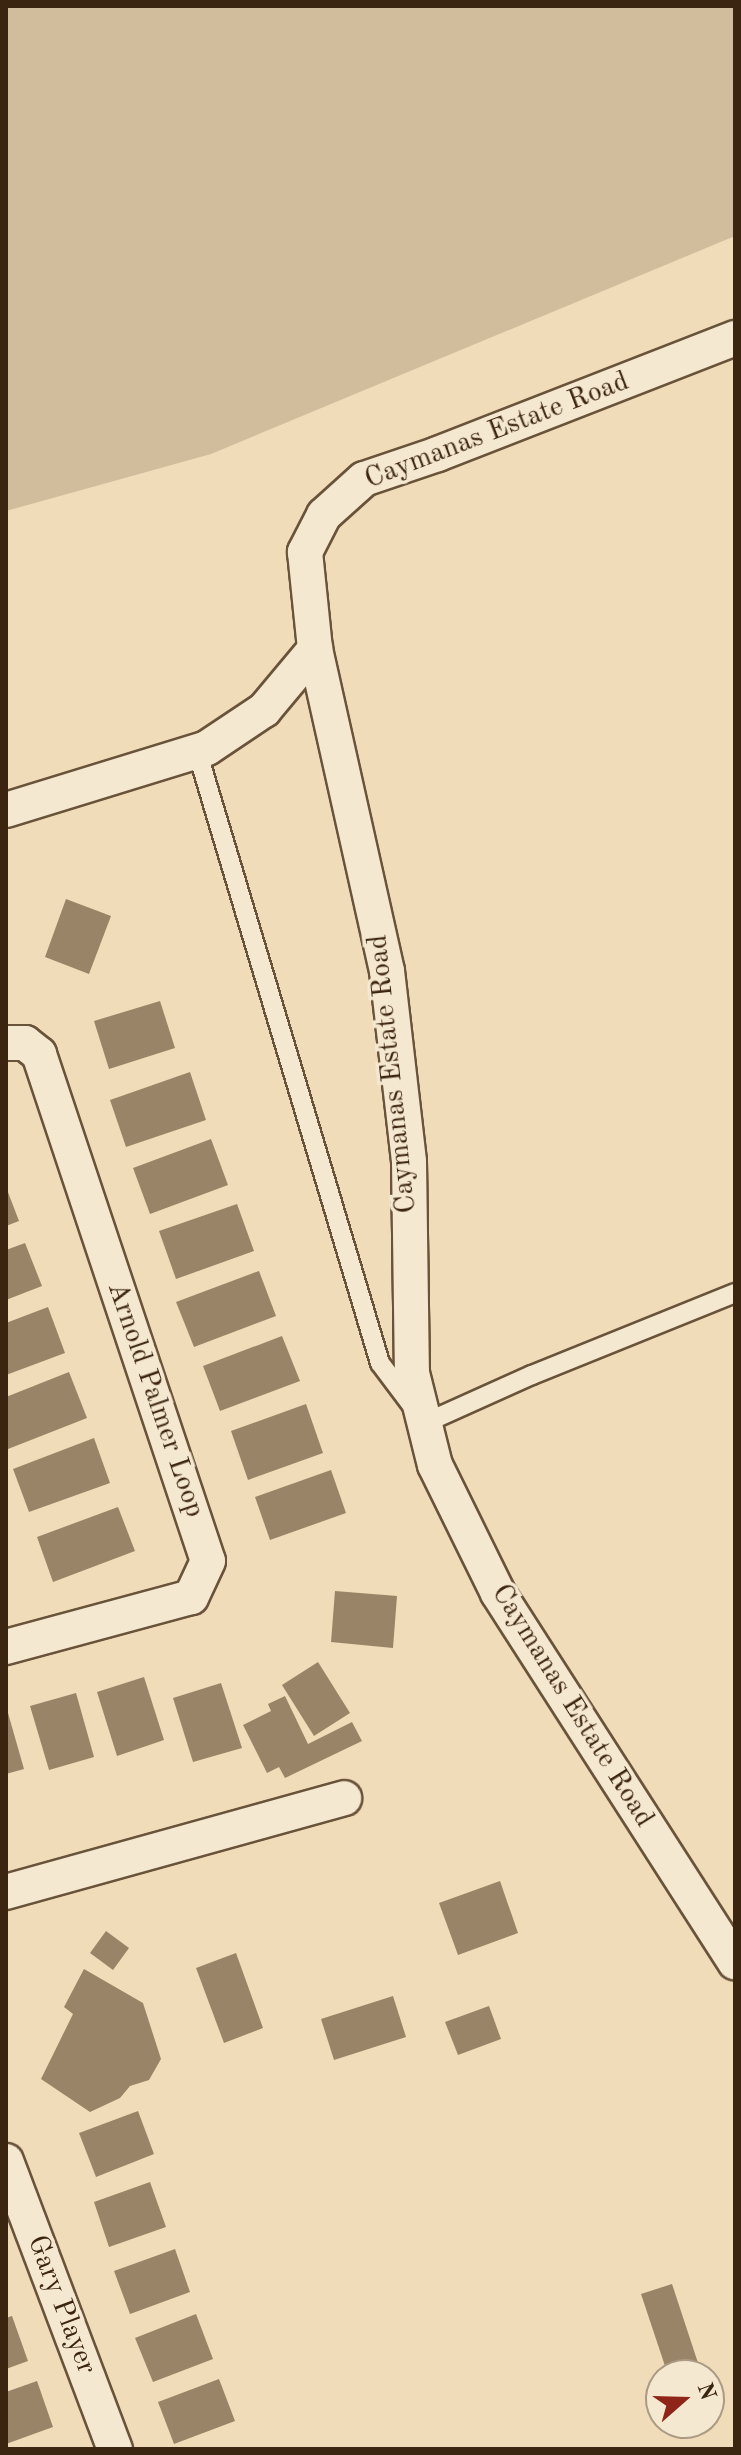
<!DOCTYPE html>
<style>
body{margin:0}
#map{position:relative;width:741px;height:2455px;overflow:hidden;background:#f0dcb8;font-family:"Old Standard TT",serif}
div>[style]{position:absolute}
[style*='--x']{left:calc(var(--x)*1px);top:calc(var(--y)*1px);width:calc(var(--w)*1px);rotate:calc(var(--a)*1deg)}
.green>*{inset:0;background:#d1bd9b}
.building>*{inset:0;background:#9a8467}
.roads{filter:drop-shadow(2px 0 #69533a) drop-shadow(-2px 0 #69533a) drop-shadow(0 2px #69533a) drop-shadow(0 -2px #69533a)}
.lane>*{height:18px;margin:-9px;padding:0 9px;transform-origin:9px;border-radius:9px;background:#f5e8d1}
.street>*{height:34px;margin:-17px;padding:0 17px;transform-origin:17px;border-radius:17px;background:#f5e8d1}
span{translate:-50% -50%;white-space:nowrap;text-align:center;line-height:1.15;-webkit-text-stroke:7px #f5e8d1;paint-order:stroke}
.street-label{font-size:28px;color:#3c2510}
.frame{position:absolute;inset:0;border:8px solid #3c2510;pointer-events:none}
.north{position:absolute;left:645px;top:2359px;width:80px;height:80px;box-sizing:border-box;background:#f5e8d1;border:2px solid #ab9a84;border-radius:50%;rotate:70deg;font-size:22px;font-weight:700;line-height:32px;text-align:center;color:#3c2510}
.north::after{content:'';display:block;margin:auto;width:28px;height:36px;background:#8f2418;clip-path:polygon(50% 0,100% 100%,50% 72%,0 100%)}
</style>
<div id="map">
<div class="green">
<div style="clip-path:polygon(6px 6px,735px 6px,735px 236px,211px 454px,6px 511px)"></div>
</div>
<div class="building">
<div style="clip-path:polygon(66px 899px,111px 916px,89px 974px,45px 957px)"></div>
<div style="clip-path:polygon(160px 1001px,175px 1048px,109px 1069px,94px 1021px)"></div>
<div style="clip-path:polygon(190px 1072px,206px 1120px,126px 1147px,110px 1100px)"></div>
<div style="clip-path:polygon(211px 1139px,228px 1185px,150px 1214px,133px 1168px)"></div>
<div style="clip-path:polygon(6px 1187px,19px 1221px,6px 1226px)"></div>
<div style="clip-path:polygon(237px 1204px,254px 1251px,176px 1279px,159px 1231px)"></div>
<div style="clip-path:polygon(25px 1243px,42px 1286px,6px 1300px,6px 1250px)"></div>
<div style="clip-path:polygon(259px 1271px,276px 1316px,194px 1347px,176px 1302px)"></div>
<div style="clip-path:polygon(48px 1307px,65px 1353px,6px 1375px,6px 1323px)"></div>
<div style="clip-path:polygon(282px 1336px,300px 1381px,220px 1411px,203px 1366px)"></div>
<div style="clip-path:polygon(69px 1372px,87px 1418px,8px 1449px,6px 1397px)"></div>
<div style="clip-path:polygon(306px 1404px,323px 1453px,248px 1480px,231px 1431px)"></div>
<div style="clip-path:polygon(94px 1438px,110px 1483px,29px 1512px,13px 1469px)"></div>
<div style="clip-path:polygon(331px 1470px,346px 1513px,270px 1540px,255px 1497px)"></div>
<div style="clip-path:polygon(118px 1507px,135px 1551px,53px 1582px,37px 1537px)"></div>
<div style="clip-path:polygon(335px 1591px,397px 1596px,393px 1648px,331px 1642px)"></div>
<div style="clip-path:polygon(318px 1662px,350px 1713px,314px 1736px,282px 1685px)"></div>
<div style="clip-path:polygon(144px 1677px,164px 1740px,117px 1756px,97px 1692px)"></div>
<div style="clip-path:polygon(221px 1683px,242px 1748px,193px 1762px,173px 1698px)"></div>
<div style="clip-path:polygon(76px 1693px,94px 1757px,49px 1770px,30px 1706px)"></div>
<div style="clip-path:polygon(285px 1696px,308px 1744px,352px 1722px,362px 1741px,285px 1778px,279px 1767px,267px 1773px,243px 1725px,271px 1711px,268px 1704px)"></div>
<div style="clip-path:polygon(6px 1706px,24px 1769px,6px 1774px)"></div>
<div style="clip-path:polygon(500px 1881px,518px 1933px,458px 1955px,439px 1903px)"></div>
<div style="clip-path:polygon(106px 1931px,129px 1948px,113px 1970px,90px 1953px)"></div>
<div style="clip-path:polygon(236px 1953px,263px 2028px,224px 2043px,196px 1968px)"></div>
<div style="clip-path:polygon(84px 1969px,143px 2003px,161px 2059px,149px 2080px,130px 2086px,120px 2098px,90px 2112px,41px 2079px,73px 2014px,64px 2007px)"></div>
<div style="clip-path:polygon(393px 1996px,406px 2037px,334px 2060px,321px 2019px)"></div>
<div style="clip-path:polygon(489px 2006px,501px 2039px,458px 2055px,445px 2022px)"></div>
<div style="clip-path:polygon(138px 2111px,154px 2154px,96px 2177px,79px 2133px)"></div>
<div style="clip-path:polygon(150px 2182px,166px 2227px,109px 2247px,94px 2202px)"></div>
<div style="clip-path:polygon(175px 2249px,190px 2292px,130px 2314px,114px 2271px)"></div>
<div style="clip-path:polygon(672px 2284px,702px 2375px,668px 2375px,641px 2294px)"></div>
<div style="clip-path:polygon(196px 2314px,213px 2359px,153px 2382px,135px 2338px)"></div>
<div style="clip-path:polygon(12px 2316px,28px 2361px,6px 2369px,6px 2318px)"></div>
<div style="clip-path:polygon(219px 2379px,235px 2421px,174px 2444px,158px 2402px)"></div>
<div style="clip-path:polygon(37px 2381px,53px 2427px,6px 2444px,6px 2392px)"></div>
<div style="clip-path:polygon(710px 2396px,718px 2422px,688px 2433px,684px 2423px,709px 2423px)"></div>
</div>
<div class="roads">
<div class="lane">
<div style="--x:197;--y:751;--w:639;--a:73.35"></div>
<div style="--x:380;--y:1363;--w:75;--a:53.1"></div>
<div style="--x:425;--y:1423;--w:117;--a:-24.2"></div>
<div style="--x:532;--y:1375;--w:219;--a:-22"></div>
</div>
<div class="street">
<div style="--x:735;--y:338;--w:319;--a:158.7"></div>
<div style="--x:438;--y:454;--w:78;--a:161.3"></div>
<div style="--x:364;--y:479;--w:54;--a:138"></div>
<div style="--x:324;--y:515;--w:42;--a:117.2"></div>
<div style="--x:305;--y:552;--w:98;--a:84.1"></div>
<div style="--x:315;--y:649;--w:330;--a:77.4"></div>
<div style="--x:387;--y:971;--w:192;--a:83.4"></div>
<div style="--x:409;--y:1162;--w:211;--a:89.2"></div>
<div style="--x:412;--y:1373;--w:95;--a:76"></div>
<div style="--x:435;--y:1465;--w:143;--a:63.8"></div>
<div style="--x:498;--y:1593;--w:439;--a:57.3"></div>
<div style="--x:6;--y:810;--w:210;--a:-17.1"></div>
<div style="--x:207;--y:748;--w:69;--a:-33.7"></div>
<div style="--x:264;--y:710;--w:80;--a:-50.1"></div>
<div style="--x:6;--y:1043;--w:19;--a:0"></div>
<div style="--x:25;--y:1043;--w:18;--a:38"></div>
<div style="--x:39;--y:1054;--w:534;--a:71.57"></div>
<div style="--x:208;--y:1561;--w:40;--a:115"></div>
<div style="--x:191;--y:1597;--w:192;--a:164.9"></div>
<div style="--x:6;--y:1892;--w:351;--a:-15.5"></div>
<div style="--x:6;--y:2161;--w:308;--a:69.3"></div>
</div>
</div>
<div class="street-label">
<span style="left:497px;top:431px;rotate:-21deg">Caymanas Estate Road</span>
<span style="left:393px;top:1074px;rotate:-96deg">Caymanas Estate Road</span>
<span style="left:155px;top:1400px;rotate:71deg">Arnold Palmer Loop</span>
<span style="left:572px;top:1706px;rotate:58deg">Caymanas Estate Road</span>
<span style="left:61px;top:2305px;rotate:69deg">Gary Player</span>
</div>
<div class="frame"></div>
<div class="north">N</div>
</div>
